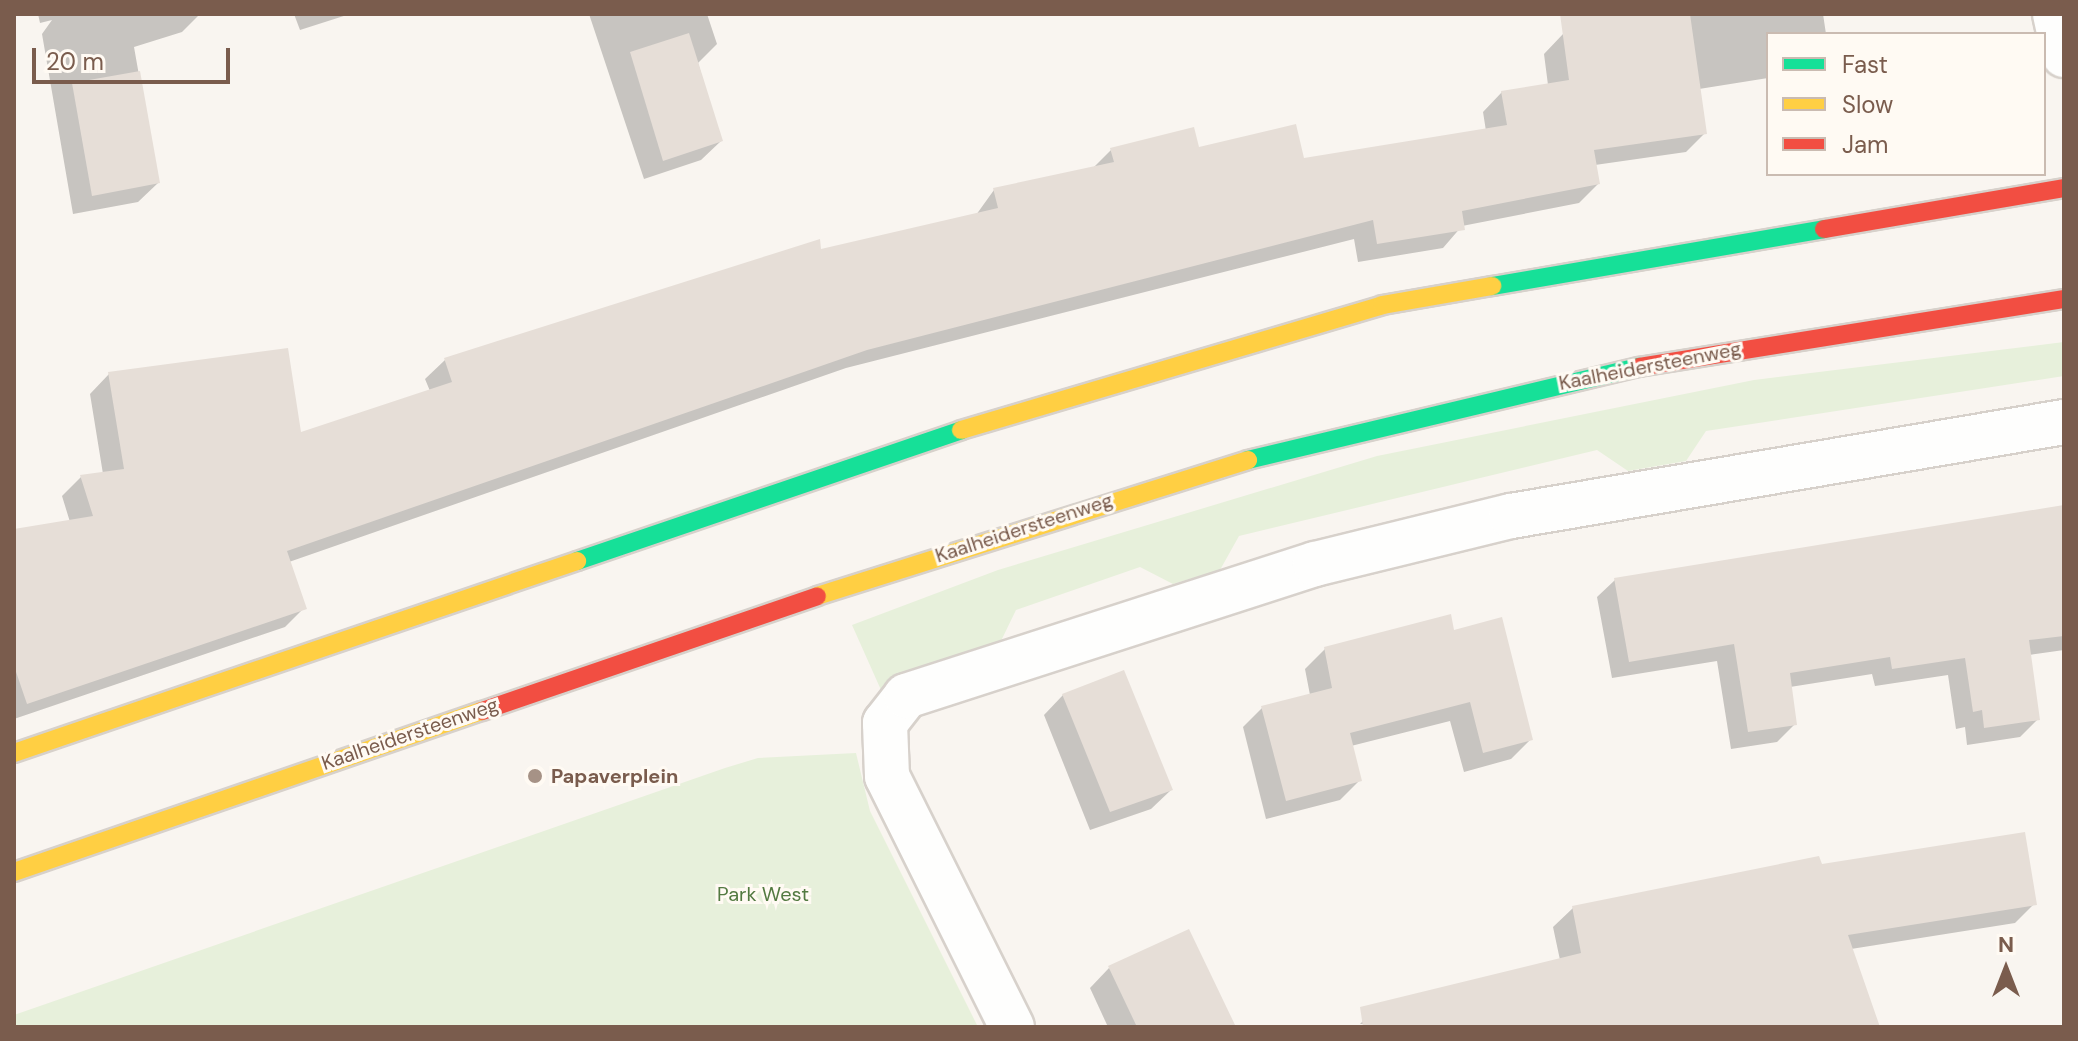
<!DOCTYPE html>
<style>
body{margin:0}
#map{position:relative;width:2078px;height:1041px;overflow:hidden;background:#f9f5f0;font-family:"DM Sans",sans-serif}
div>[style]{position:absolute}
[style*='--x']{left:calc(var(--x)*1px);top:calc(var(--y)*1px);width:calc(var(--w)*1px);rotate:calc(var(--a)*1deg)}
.green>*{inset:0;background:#e7f0db}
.shadow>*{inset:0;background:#0003}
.building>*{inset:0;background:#e6ded7}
.roads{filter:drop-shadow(2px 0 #d7d1cb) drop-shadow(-2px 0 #d7d1cb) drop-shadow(0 2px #d7d1cb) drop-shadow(0 -2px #d7d1cb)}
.street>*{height:44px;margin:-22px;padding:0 22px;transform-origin:22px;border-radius:22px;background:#fefefd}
.fast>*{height:18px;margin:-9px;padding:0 9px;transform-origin:9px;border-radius:9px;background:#16e098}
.slow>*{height:18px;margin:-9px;padding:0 9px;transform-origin:9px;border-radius:9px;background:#ffcf43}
.jam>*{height:18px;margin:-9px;padding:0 9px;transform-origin:9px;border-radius:9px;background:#f24e42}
.dots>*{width:22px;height:22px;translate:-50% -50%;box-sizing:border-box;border:4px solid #fffaf3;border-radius:50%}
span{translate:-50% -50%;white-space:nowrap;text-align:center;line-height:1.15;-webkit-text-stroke:6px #fffaf3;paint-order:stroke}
.street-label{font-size:20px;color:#7a5c4d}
.poi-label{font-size:20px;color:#7a5c4d;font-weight:700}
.left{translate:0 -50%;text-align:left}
.park-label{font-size:20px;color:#537a41}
.frame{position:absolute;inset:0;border:16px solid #7a5c4d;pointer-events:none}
.legend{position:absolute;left:1766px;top:32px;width:280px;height:144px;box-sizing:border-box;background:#fffaf3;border:2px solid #cabbb1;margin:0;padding:10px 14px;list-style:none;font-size:24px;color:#7a5c4d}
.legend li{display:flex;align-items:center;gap:16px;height:40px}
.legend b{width:40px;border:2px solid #cabbb1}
.north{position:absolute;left:1966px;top:929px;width:80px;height:80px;-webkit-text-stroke:6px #fffaf3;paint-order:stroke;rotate:0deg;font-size:22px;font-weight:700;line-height:32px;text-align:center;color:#7a5c4d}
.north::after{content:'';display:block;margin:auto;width:28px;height:36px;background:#7a5c4d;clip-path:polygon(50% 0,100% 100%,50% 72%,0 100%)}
.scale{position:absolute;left:32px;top:48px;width:198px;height:36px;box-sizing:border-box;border:4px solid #7a5c4d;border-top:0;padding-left:10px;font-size:24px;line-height:28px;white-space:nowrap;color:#7a5c4d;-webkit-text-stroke:6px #fffaf3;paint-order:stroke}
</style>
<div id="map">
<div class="green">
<div style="clip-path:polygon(2064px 342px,2064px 376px,1706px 431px,1686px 461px,1628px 471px,1597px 450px,1239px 536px,1220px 570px,1173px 584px,1140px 567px,1016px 610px,1000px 643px,881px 690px,852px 625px,998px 570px,1377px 456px,1754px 380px)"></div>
<div style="clip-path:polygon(856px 753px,870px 811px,978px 1027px,14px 1027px,14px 1015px,725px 768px,758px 758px)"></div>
</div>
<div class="shadow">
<div style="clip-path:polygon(38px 14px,200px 14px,182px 32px,134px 47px,158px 183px,138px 202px,73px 214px,42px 34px,52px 20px,40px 23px)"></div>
<div style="clip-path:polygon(294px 14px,350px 14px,300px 30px)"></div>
<div style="clip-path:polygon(589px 14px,707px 14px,717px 44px,698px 63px,721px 141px,701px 160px,644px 179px)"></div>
<div style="clip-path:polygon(1691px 14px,1823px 14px,1826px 34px,1768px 34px,1768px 78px,1699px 89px,1705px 133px,1686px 152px,1595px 165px,1598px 184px,1579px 203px,1462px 226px,1443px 248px,1358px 262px,1354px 239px,846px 368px,289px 562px,304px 608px,285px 627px,14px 719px,14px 531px,70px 522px,62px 496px,81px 477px,103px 474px,90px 394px,109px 374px,299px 435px,430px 391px,425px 379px,445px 360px,819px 252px,976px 215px,994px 190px,1093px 168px,1111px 150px,1303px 160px,1486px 131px,1483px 112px,1502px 92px,1548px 85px,1544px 54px,1563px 34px)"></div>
<div style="clip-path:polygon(2064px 508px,2064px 650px,2029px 655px,2038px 719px,2020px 737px,1967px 745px,1965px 727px,1956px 729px,1948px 675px,1875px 686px,1872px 674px,1790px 687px,1795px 724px,1777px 742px,1731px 749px,1717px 661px,1612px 678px,1597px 597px,1615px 580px)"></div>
<div style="clip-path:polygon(1453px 632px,1531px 739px,1511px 759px,1464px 772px,1450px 721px,1351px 746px,1360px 780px,1340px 800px,1266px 819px,1243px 727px,1262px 708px,1310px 695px,1305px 669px,1325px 649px)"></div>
<div style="clip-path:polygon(1063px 695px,1171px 790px,1151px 809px,1090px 830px,1044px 715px)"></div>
<div style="clip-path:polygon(1821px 866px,2034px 904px,2015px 923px,1851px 949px,1703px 1027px,1360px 1024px,1379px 1005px,1560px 960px,1553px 927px,1573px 908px)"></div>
<div style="clip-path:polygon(1109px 968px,1234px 1027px,1108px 1027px,1090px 988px)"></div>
</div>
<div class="building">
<div style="clip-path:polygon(1560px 14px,1690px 14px,1707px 134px,1594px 150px,1600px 184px,1462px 211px,1465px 230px,1377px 244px,1373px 220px,867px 350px,287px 551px,307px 609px,27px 704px,14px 666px,14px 529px,93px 516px,80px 475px,124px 469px,108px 372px,288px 348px,301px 432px,452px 382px,444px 358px,820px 239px,821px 249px,998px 208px,993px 188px,1114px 162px,1110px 148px,1194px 127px,1199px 147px,1296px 124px,1304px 158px,1507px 125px,1501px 91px,1569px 80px)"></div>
<div style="clip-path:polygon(689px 33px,723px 141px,663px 161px,630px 52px)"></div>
<div style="clip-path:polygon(140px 71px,160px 183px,92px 196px,72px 83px)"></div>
<div style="clip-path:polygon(2064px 505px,2064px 636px,2029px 640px,2040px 720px,1984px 728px,1982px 710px,1973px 712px,1965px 658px,1892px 669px,1890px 657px,1790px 673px,1797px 725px,1748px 732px,1734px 644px,1629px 662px,1614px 578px)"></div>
<div style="clip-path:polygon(1451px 614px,1454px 630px,1502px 617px,1533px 740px,1483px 753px,1470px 702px,1350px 733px,1362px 781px,1286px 801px,1261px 706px,1332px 688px,1324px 647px)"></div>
<div style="clip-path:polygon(1124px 670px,1173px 790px,1110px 812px,1062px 694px)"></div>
<div style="clip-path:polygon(2025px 832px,2037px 905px,1848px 935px,1880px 1027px,1363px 1027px,1360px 1007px,1581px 953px,1572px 906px,1819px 856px,1822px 864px)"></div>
<div style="clip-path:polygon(1189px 929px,1236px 1027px,1137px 1027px,1108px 966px)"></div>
</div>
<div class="roads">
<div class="street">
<div style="--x:2055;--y:14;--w:42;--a:77.6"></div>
<div style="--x:1012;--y:1027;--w:280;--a:-116.5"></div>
<div style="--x:887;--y:776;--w:53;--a:-92.2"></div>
<div style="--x:885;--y:723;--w:34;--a:-52"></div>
<div style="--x:906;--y:696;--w:430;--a:-17.9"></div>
<div style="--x:1315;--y:564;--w:202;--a:-13.8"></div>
<div style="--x:1511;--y:516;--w:561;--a:-9.65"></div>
</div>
<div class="fast">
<div style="--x:1492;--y:286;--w:337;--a:-9.7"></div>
<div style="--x:1248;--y:460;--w:402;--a:-13.4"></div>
<div style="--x:577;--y:561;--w:406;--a:-18.8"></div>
</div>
<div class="slow">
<div style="--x:961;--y:430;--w:439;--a:-16.5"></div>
<div style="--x:1382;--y:305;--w:112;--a:-9.8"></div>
<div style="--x:817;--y:596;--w:452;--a:-17.5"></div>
<div style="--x:14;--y:753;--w:595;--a:-18.83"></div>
<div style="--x:14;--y:872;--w:495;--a:-19"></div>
</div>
<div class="jam">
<div style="--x:1824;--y:229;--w:243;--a:-9.7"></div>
<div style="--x:1639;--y:367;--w:430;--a:-9.1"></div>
<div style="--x:482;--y:711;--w:354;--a:-18.9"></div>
</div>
</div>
<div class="dots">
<div style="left:535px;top:776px;background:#a69286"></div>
</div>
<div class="street-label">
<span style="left:1650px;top:366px;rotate:-11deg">Kaalheidersteenweg</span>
<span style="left:1024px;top:528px;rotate:-18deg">Kaalheidersteenweg</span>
<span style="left:410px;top:734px;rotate:-19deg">Kaalheidersteenweg</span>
</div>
<div class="poi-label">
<span class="left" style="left:551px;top:776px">Papaverplein</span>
</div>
<div class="park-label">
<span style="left:763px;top:894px">Park West</span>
</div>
<div class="frame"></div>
<ul class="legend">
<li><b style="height:10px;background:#16e098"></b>Fast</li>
<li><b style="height:10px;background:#ffcf43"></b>Slow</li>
<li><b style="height:10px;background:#f24e42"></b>Jam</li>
</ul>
<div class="north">N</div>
<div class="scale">20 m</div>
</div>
